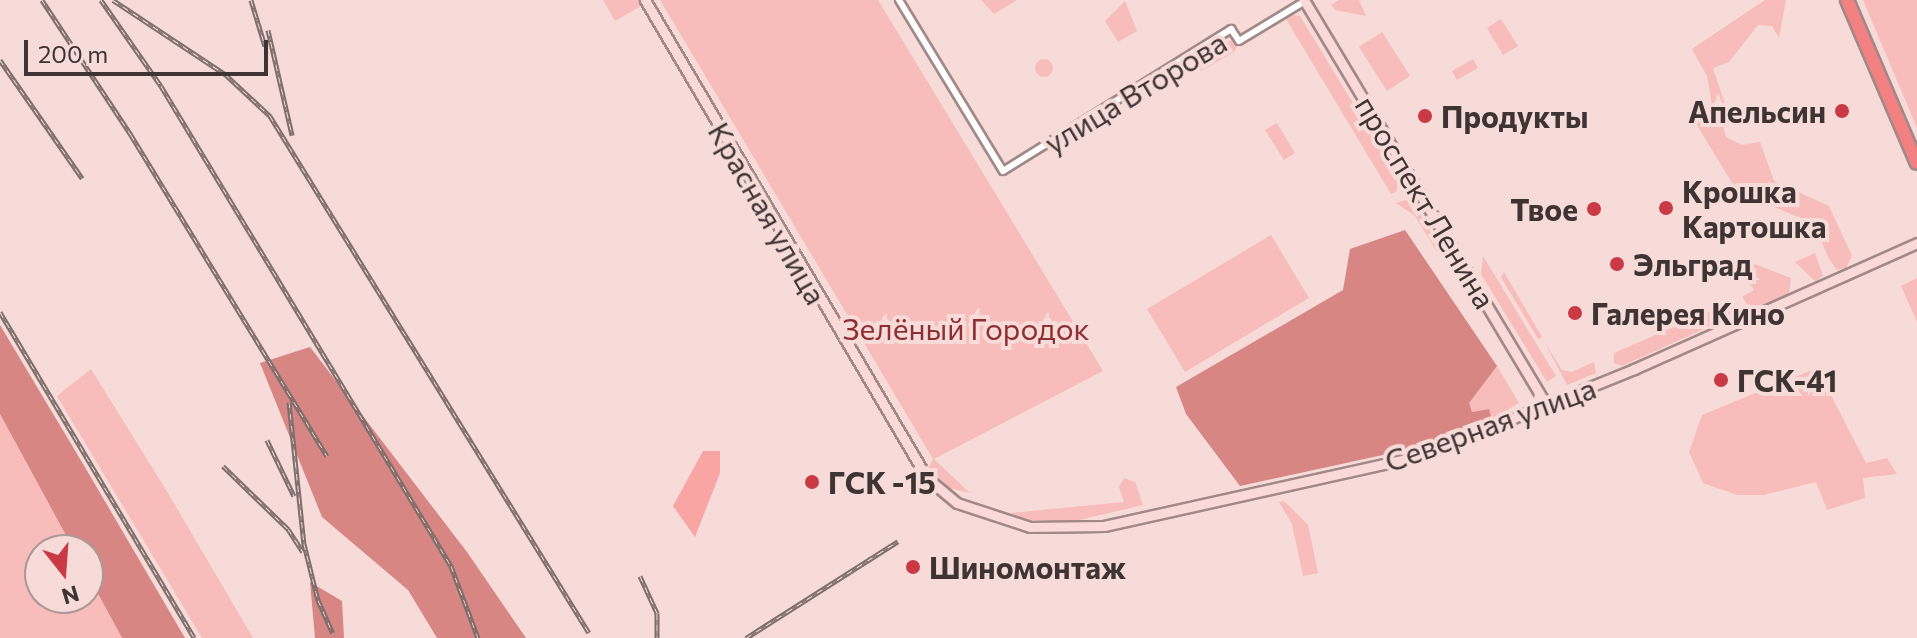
<!DOCTYPE html>
<meta charset="utf-8">
<style>
body{margin:0}
#map{position:relative;width:1917px;height:638px;overflow:hidden;background:#f6dbd9;font-family:Commissioner,sans-serif}
div>[style]{position:absolute}
[style*='--x']{left:calc(var(--x)*1px);top:calc(var(--y)*1px);width:calc(var(--w)*1px);rotate:calc(var(--a)*1deg)}
.green>*{inset:0;background:#f8bdba}
.round{border-radius:50%}
.forest>*{inset:0;background:#d78684}
.water>*{inset:0;background:#f9a5a3}
.roads{filter:drop-shadow(2px 0 #a28988) drop-shadow(-2px 0 #a28988) drop-shadow(0 2px #a28988) drop-shadow(0 -2px #a28988)}
.street>*{height:6px;margin:-3px;padding:0 3px;transform-origin:3px;border-radius:3px;background:#fff}
.secondary>*{height:9px;margin:-4.5px;padding:0 4.5px;transform-origin:4.5px;border-radius:4.5px;background:#fbd9d9}
.highway>*{height:12px;margin:-6px;padding:0 6px;transform-origin:6px;border-radius:6px;background:#f38181}
.rail>*{height:5px;margin-top:-2.5px;transform-origin:0;background:repeating-linear-gradient(90deg,#f6dbd9 0 6px,#7d6e6c 0 12px);box-sizing:border-box;border-block:2px solid #7d6e6c}
.dots>*{width:22px;height:22px;translate:-50% -50%;box-sizing:border-box;border:4px solid #f6dbd9;border-radius:50%}
span{translate:-50% -50%;white-space:nowrap;text-align:center;line-height:1.15;-webkit-text-stroke:8px #f6dbd9;paint-order:stroke}
.street-label{font-size:30px;color:#3e3433}
.poi-label{font-size:30px;color:#3e3433;font-weight:700}
.right{translate:-100% -50%;text-align:right}
.left{translate:0 -50%;text-align:left}
.park-label{font-size:30px;color:#8f2f34}
.north{position:absolute;left:24px;top:534px;width:80px;height:80px;box-sizing:border-box;background:#f6dbd9;border:2px solid #ac9897;border-radius:50%;rotate:163deg;font-size:22px;font-weight:700;line-height:32px;text-align:center;color:#3e3433}
.north::after{content:'';display:block;margin:auto;width:28px;height:36px;background:#ca3a45;clip-path:polygon(50% 0,100% 100%,50% 72%,0 100%)}
.scale{position:absolute;left:24px;top:40px;width:244px;height:36px;box-sizing:border-box;border:4px solid #3e3433;border-top:0;padding-left:10px;font-size:24px;line-height:28px;white-space:nowrap;color:#3e3433;-webkit-text-stroke:6px #f6dbd9;paint-order:stroke}
</style>
<div id="map">
<div class="green">
<div style="clip-path:polygon(603px 0,640px 0,641px 6px,615px 21px)"></div>
<div style="clip-path:polygon(660px 0,878px 0,1103px 371px,934px 459px,970px 493px,949px 488px,929px 468px,933px 459px)"></div>
<div style="clip-path:polygon(981px 0,1017px 0,994px 14px)"></div>
<div style="clip-path:polygon(1339px 0,1359px 0,1366px 16px,1335px 10px,1331px 5px)"></div>
<div style="clip-path:polygon(1765px 0,1786px 0,1779px 38px,1772px 26px,1758px 25px,1729px 62px,1713px 68px,1727px 110px,1721px 118px,1726px 137px,1742px 145px,1760px 142px,1774px 181px,1829px 206px,1852px 256px,1846px 268px,1837px 270px,1829px 259px,1814px 224px,1737px 191px,1692px 117px,1712px 105px,1707px 76px,1692px 49px)"></div>
<div style="clip-path:polygon(1863px 0,1917px 0,1917px 128px)"></div>
<div style="clip-path:polygon(1125px 1px,1137px 31px,1118px 42px,1105px 21px)"></div>
<div style="clip-path:polygon(1293px 15px,1300px 16px,1359px 113px,1398px 180px,1397px 191px,1391px 194px,1286px 19px)"></div>
<div style="clip-path:polygon(1501px 19px,1518px 46px,1503px 55px,1487px 28px)"></div>
<div style="clip-path:polygon(1382px 32px,1410px 76px,1387px 91px,1359px 47px)"></div>
<div style="clip-path:polygon(1232px 40px,1237px 47px,1234px 52px,1201px 71px,1194px 68px,1195px 60px)"></div>
<div class="round" style="left:1035px;top:59px;width:18px;height:18px"></div>
<div style="clip-path:polygon(1473px 59px,1478px 68px,1457px 80px,1452px 71px)"></div>
<div style="clip-path:polygon(1277px 123px,1295px 153px,1284px 160px,1265px 130px)"></div>
<div style="clip-path:polygon(1405px 200px,1414px 204px,1441px 250px,1437px 252px,1415px 216px,1396px 203px)"></div>
<div style="clip-path:polygon(1271px 235px,1309px 298px,1185px 372px,1147px 309px)"></div>
<div style="clip-path:polygon(1815px 253px,1823px 276px,1815px 281px,1795px 262px)"></div>
<div style="clip-path:polygon(1483px 256px,1556px 376px,1547px 382px,1481px 274px)"></div>
<div style="clip-path:polygon(1749px 262px,1791px 278px,1789px 294px,1762px 308px,1747px 304px,1742px 297px,1754px 290px,1743px 272px)"></div>
<div style="clip-path:polygon(1504px 272px,1542px 337px,1538px 339px,1501px 277px)"></div>
<div style="clip-path:polygon(1917px 278px,1917px 322px,1901px 286px)"></div>
<div style="clip-path:polygon(1729px 303px,1735px 315px,1622px 366px,1614px 363px,1614px 353px)"></div>
<div style="clip-path:polygon(1544px 341px,1562px 370px,1572px 372px,1594px 362px,1596px 373px,1567px 385px)"></div>
<div style="clip-path:polygon(1497px 366px,1519px 403px,1484px 424px,1475px 423px,1491px 417px,1488px 409px,1472px 412px,1468px 403px)"></div>
<div style="clip-path:polygon(1817px 368px,1866px 463px,1887px 458px,1897px 474px,1863px 478px,1865px 498px,1827px 510px,1816px 482px,1764px 495px,1737px 495px,1703px 483px,1689px 452px,1702px 415px)"></div>
<div style="clip-path:polygon(91px 369px,168px 493px,253px 638px,202px 638px,57px 396px)"></div>
<div style="clip-path:polygon(0 414px,74px 550px,40px 550px,40px 598px,88px 598px,88px 575px,122px 638px,0 638px)"></div>
<div style="clip-path:polygon(1124px 478px,1135px 482px,1143px 505px,1075px 521px,1031px 521px,1010px 513px,1124px 502px,1119px 487px)"></div>
<div style="clip-path:polygon(1284px 501px,1308px 525px,1318px 573px,1303px 576px,1292px 524px,1279px 502px)"></div>
</div>
<div class="forest">
<div style="clip-path:polygon(1405px 230px,1497px 366px,1469px 403px,1472px 412px,1489px 409px,1491px 417px,1415px 448px,1240px 486px,1186px 414px,1176px 387px,1343px 290px,1350px 249px)"></div>
<div style="clip-path:polygon(0 325px,86px 469px,185px 638px,122px 638px,88px 575px,88px 550px,74px 550px,0 414px)"></div>
<div style="clip-path:polygon(310px 347px,467px 552px,526px 638px,437px 638px,408px 590px,322px 517px,260px 363px)"></div>
<div style="clip-path:polygon(310px 582px,342px 601px,344px 638px,315px 638px)"></div>
</div>
<div class="water">
<div style="clip-path:polygon(703px 451px,720px 451px,720px 473px,695px 537px,673px 506px)"></div>
</div>
<div class="roads">
<div class="street">
<div style="--x:899;--y:0;--w:200;--a:58.7"></div>
<div style="--x:1003;--y:171;--w:269;--a:-31.9"></div>
<div style="--x:1231;--y:29;--w:14;--a:56"></div>
<div style="--x:1239;--y:41;--w:77;--a:-31.2"></div>
</div>
<div class="secondary">
<div style="--x:645;--y:0;--w:555;--a:59.46"></div>
<div style="--x:927;--y:478;--w:39;--a:40"></div>
<div style="--x:957;--y:503;--w:77;--a:18.2"></div>
<div style="--x:1030;--y:527;--w:74;--a:-0.8"></div>
<div style="--x:1104;--y:526;--w:324;--a:-12.5"></div>
<div style="--x:1420;--y:456;--w:231;--a:-22.1"></div>
<div style="--x:1634;--y:369;--w:310;--a:-24"></div>
<div style="--x:1304;--y:0;--w:472;--a:59.1"></div>
</div>
<div class="highway">
<div style="--x:1847;--y:0;--w:177;--a:66.8"></div>
</div>
</div>
<div class="rail">
<div style="--x:42;--y:0;--w:162;--a:56.6"></div>
<div style="--x:131;--y:135;--w:376;--a:58.6"></div>
<div style="--x:101;--y:0;--w:105;--a:55.1"></div>
<div style="--x:161;--y:86;--w:561;--a:58.86"></div>
<div style="--x:451;--y:566;--w:77;--a:69.4"></div>
<div style="--x:113;--y:0;--w:134;--a:33.5"></div>
<div style="--x:225;--y:74;--w:62;--a:43"></div>
<div style="--x:270;--y:116;--w:607;--a:58.32"></div>
<div style="--x:251;--y:0;--w:48;--a:73.1"></div>
<div style="--x:268;--y:30;--w:108;--a:77.1"></div>
<div style="--x:0;--y:60;--w:144;--a:55.2"></div>
<div style="--x:0;--y:312;--w:379;--a:59.2"></div>
<div style="--x:289;--y:402;--w:143;--a:84"></div>
<div style="--x:304;--y:544;--w:58;--a:76"></div>
<div style="--x:318;--y:600;--w:36;--a:66"></div>
<div style="--x:267;--y:440;--w:62;--a:64.3"></div>
<div style="--x:223;--y:466;--w:91;--a:44.1"></div>
<div style="--x:288;--y:529;--w:27;--a:57"></div>
<div style="--x:640;--y:576;--w:41;--a:65.3"></div>
<div style="--x:657;--y:613;--w:25;--a:90"></div>
<div style="--x:746;--y:638;--w:180;--a:-32.5"></div>
</div>
<div class="dots">
<div style="left:1842px;top:111px;background:#ca3a45"></div>
<div style="left:1425px;top:116px;background:#ca3a45"></div>
<div style="left:1666px;top:208px;background:#ca3a45"></div>
<div style="left:1594px;top:209px;background:#ca3a45"></div>
<div style="left:1617px;top:264px;background:#ca3a45"></div>
<div style="left:1575px;top:313px;background:#ca3a45"></div>
<div style="left:1721px;top:380px;background:#ca3a45"></div>
<div style="left:812px;top:482px;background:#ca3a45"></div>
<div style="left:913px;top:567px;background:#ca3a45"></div>
</div>
<div class="street-label">
<span style="left:1135px;top:92px;rotate:-31deg">улица Второва</span>
<span style="left:1426px;top:202px;rotate:59deg">проспект Ленина</span>
<span style="left:768px;top:213px;rotate:60deg">Красная улица</span>
<span style="left:1490px;top:424px;rotate:-20deg">Северная улица</span>
</div>
<div class="poi-label">
<span class="right" style="left:1826px;top:111px">Апельсин</span>
<span class="left" style="left:1441px;top:116px">Продукты</span>
<span class="left" style="left:1682px;top:208px">Крошка<br>Картошка</span>
<span class="right" style="left:1578px;top:209px">Твое</span>
<span class="left" style="left:1633px;top:264px">Эльград</span>
<span class="left" style="left:1591px;top:313px">Галерея Кино</span>
<span class="left" style="left:1737px;top:380px">ГСК-41</span>
<span class="left" style="left:828px;top:482px">ГСК -15</span>
<span class="left" style="left:929px;top:567px">Шиномонтаж</span>
</div>
<div class="park-label">
<span style="left:966px;top:328px">Зелёный Городок</span>
</div>
<div class="north">N</div>
<div class="scale">200 m</div>
</div>
